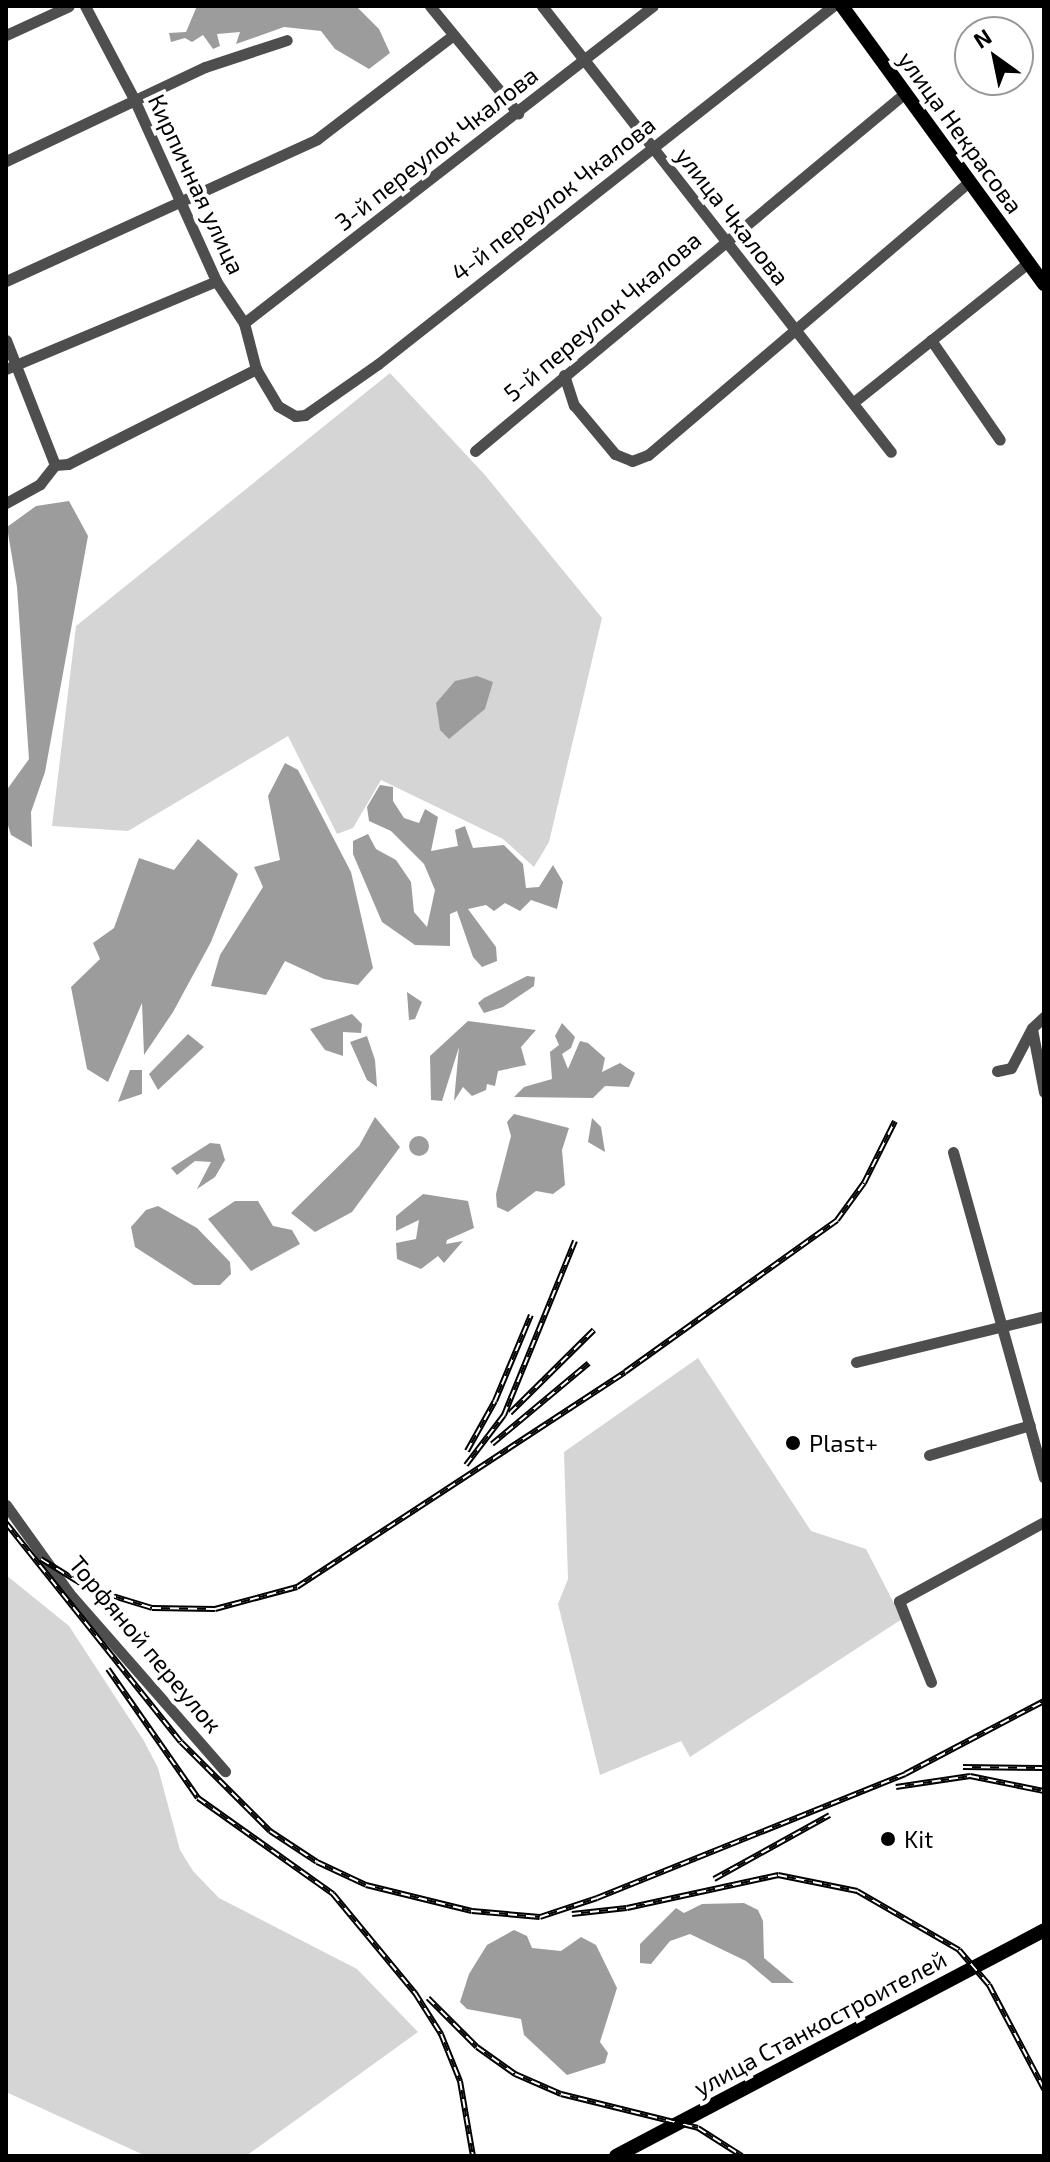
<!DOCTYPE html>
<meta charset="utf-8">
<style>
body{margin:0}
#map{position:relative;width:1050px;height:2162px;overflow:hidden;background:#fff;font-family:"Exo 2",sans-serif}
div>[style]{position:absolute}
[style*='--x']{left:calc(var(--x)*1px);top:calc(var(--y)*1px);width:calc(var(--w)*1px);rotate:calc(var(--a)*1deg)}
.green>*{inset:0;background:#d5d5d5}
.water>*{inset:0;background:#9c9c9c}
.round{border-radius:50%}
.minor>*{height:11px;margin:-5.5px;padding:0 5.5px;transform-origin:5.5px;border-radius:5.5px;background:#4e4e4e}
.major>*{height:14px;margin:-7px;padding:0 7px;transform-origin:7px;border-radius:7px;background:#000}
.rail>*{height:6px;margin-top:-3px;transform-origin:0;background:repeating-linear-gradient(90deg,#fff 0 9px,#000 0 18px);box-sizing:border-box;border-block:2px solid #000}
.dots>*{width:22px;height:22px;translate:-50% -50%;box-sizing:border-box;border:4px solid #fff;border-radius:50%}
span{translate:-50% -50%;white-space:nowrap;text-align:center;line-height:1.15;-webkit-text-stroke:8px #fff;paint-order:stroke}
.street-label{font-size:24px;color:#000}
.poi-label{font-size:24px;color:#000}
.left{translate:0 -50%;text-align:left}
.frame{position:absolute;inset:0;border:8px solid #000;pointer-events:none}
.north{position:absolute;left:954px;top:16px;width:80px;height:80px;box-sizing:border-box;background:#fff;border:2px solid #999;border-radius:50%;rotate:327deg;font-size:22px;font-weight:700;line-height:32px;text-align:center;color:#000}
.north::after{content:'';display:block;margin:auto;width:28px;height:36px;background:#000;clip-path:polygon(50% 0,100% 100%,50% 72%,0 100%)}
</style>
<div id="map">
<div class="green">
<div style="clip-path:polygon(390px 373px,485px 475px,602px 618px,549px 842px,534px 867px,503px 839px,381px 780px,353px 828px,337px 834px,288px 736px,128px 831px,52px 826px,76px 626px)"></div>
<div style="clip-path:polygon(698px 1358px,811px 1531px,866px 1549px,902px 1619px,690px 1757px,681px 1741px,600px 1775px,558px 1604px,568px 1579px,564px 1452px)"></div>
<div style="clip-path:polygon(6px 1575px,69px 1626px,144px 1741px,158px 1768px,180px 1850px,193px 1871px,219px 1898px,357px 1969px,418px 2032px,246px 2156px,146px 2156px,6px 2092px)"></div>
</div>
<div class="water">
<div style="clip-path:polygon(197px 6px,356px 6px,379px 29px,390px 53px,369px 69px,335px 49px,321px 31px,284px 27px,236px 44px,240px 32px,217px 34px,220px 46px,213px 49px,203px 35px,192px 42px,185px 38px,171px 42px,169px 33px,186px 32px)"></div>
<div style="clip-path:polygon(69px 501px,88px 536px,45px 772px,31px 812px,32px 847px,11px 835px,6px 819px,6px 791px,29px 759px,17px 587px,7px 527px,36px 506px)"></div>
<div style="clip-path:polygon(477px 676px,493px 682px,485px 709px,449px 739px,440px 730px,436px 703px,455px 681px)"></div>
<div style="clip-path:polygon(285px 763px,298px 770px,351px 872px,373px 968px,358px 985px,324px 979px,285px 961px,266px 995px,211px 986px,220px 955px,263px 887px,254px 867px,280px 860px,268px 796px)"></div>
<div style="clip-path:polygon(380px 785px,393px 787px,393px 801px,404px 818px,419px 823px,425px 809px,438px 817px,431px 851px,458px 846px,455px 830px,465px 826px,473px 848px,504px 845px,523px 864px,526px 888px,539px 887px,553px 865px,563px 882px,557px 909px,531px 900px,520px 911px,505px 903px,494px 911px,486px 905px,468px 909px,496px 947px,497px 961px,482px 967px,473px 957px,457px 911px,450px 914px,450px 946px,415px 945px,382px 922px,353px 854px,353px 841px,368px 834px,376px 849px,396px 860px,411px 882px,414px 912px,427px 927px,435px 890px,424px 864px,391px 831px,369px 821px,367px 807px)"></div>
<div style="clip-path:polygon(198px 839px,238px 874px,211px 942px,173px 1012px,144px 1055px,142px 1003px,108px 1082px,87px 1069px,71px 987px,100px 959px,93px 943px,114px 928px,139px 858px,174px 870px)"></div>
<div style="clip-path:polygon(527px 976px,535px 977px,534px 986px,503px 1007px,484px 1013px,478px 1003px,484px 998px)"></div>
<div style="clip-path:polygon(407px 992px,422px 1002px,415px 1019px,409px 1020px)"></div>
<div style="clip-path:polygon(352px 1014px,362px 1024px,361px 1033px,343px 1032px,343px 1056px,325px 1050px,310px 1029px)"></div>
<div style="clip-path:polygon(468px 1021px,536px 1030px,521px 1047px,526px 1065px,498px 1071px,495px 1086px,487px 1084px,486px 1090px,472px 1096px,463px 1087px,454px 1101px,459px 1047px,442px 1101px,431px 1100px,430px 1056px)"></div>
<div style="clip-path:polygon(562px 1023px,575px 1037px,571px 1048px,562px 1054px,568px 1069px,580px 1041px,588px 1043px,605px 1058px,602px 1072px,620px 1063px,635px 1073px,629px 1087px,605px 1086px,593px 1098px,514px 1097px,524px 1087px,552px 1079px,550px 1052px,559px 1045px,555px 1036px)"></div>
<div style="clip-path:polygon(188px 1034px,204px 1047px,158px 1090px,149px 1074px)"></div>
<div style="clip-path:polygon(367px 1036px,375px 1060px,377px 1087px,367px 1080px,350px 1042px)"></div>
<div style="clip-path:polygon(130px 1070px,142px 1070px,142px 1094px,118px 1102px)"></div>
<div style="clip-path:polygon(514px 1114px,569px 1128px,562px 1150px,565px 1185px,553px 1194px,536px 1191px,508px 1212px,497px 1207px,496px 1194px,511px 1136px,507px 1122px)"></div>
<div style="clip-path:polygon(375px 1117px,400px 1147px,352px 1212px,315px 1232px,291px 1213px,359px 1146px)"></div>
<div style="clip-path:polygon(592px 1118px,601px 1127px,605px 1152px,588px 1142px)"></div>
<div class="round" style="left:409px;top:1136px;width:20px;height:20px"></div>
<div style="clip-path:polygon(210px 1143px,220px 1144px,225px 1160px,215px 1177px,197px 1189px,211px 1162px,195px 1161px,177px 1175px,171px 1168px)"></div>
<div style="clip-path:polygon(423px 1194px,468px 1201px,474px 1228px,447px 1240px,446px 1244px,463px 1241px,444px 1263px,438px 1256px,421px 1269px,397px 1259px,396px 1243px,416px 1239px,419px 1220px,396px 1231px,396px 1216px)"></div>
<div style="clip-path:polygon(235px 1201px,258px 1201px,273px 1226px,292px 1230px,300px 1244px,251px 1271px,208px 1219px)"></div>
<div style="clip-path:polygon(158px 1206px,197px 1228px,230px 1262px,231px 1274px,220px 1285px,194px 1285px,135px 1247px,131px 1227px,146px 1210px)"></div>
<div style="clip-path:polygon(744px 1903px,758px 1910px,763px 1921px,764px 1958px,794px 1983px,772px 1983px,746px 1961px,690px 1934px,670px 1941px,651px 1964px,640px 1963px,640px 1944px,676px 1908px,684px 1913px,702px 1904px)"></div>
<div style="clip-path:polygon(514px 1930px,527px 1936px,532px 1948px,561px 1951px,581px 1937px,596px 1945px,617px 1988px,600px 2042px,608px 2053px,605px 2063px,567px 2075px,524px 2035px,521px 2019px,467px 2009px,460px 2002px,469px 1974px,487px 1945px)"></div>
</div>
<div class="minor">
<div style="--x:85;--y:6;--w:105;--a:62.2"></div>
<div style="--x:134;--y:99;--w:200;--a:65.7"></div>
<div style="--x:216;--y:281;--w:50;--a:56.3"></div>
<div style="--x:244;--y:323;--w:48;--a:75.4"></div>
<div style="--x:256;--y:369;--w:43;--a:59.3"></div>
<div style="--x:278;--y:406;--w:20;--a:30"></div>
<div style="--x:295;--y:416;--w:10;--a:-6"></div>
<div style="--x:305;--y:415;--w:89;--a:-34.9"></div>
<div style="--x:378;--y:364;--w:579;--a:-38.2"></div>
<div style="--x:430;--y:6;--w:139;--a:50.6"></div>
<div style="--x:542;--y:6;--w:566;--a:51.96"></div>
<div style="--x:6;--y:35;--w:69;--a:-24.7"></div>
<div style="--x:6;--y:161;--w:220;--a:-25.3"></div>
<div style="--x:205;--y:67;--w:86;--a:-18.2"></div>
<div style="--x:6;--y:281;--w:342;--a:-24.5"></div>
<div style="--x:317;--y:139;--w:170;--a:-37.3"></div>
<div style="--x:244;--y:323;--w:517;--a:-37.78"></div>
<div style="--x:6;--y:340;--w:134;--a:68.6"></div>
<div style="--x:931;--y:340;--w:121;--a:55.4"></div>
<div style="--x:6;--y:369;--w:228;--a:-22.7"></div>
<div style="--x:564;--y:375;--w:32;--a:72"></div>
<div style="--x:574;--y:405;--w:64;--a:50.1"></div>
<div style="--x:615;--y:454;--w:18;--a:22"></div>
<div style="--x:632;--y:461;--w:17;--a:-21"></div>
<div style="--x:648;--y:455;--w:421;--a:-40.4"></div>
<div style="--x:855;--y:401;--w:221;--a:-38.6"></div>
<div style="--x:475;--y:451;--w:560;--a:-39.78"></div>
<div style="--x:6;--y:503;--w:39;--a:-29"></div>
<div style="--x:40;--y:484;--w:24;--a:-52"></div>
<div style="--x:55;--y:465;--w:13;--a:-4"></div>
<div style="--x:68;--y:464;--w:211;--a:-26.8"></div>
<div style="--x:1032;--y:1029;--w:64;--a:79.2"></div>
<div style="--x:997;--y:1071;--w:14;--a:-12"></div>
<div style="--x:1011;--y:1068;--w:45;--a:-62.3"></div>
<div style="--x:1032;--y:1028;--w:16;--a:-43"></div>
<div style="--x:953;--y:1152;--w:338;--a:74.4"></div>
<div style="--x:856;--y:1362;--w:194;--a:-13.7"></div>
<div style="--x:929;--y:1455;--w:105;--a:-16.5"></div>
<div style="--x:6;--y:1505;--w:108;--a:54.4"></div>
<div style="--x:69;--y:1593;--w:237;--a:48.8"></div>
<div style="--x:931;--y:1682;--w:87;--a:-111.6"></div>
<div style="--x:899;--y:1601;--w:165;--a:-28.6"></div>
</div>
<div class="major">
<div style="--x:842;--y:6;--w:344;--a:54"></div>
<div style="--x:616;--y:2156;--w:484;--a:-27.8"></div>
</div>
<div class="rail">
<div style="--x:510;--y:1413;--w:118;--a:-44.7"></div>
<div style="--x:492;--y:1444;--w:126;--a:-39.9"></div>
<div style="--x:467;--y:1451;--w:57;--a:-60.8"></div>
<div style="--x:495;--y:1401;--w:93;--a:-67.3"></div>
<div style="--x:466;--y:1465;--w:63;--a:-52.8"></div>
<div style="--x:504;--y:1415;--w:188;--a:-67.8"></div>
<div style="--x:6;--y:1523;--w:280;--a:51.4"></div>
<div style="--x:181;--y:1742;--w:126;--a:45"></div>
<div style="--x:270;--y:1831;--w:56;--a:33.4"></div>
<div style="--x:317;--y:1862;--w:54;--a:25.1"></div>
<div style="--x:366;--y:1885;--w:109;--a:13.8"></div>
<div style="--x:472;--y:1911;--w:68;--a:5"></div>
<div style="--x:540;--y:1917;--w:60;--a:-18.4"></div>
<div style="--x:597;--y:1898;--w:332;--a:-21.9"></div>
<div style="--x:905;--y:1774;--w:157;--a:-27.7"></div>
<div style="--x:41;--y:1559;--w:57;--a:31.5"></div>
<div style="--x:90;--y:1589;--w:65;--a:17"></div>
<div style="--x:152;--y:1608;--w:63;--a:0.9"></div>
<div style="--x:215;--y:1609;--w:85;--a:-15"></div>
<div style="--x:297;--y:1587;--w:392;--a:-33.2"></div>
<div style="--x:625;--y:1372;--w:261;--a:-35.6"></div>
<div style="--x:837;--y:1220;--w:46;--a:-53.9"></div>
<div style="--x:864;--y:1183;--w:69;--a:-63.4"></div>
<div style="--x:108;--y:1669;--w:157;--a:55.1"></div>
<div style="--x:198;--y:1798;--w:166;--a:35.4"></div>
<div style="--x:333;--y:1894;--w:129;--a:50.4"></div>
<div style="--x:415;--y:1993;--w:49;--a:57.6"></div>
<div style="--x:441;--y:2034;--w:51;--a:68"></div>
<div style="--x:460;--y:2081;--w:76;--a:80.2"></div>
<div style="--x:963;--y:1767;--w:81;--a:0.7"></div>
<div style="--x:896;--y:1787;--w:75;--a:-8.5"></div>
<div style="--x:970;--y:1776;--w:76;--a:11.5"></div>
<div style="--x:714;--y:1879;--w:132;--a:-28.9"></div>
<div style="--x:572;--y:1914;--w:55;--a:-6.2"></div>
<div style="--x:627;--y:1908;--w:155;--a:-12.3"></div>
<div style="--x:778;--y:1875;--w:81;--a:11.4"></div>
<div style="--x:857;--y:1891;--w:118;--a:30"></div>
<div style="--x:959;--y:1950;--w:46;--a:49.4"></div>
<div style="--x:989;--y:1985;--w:118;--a:62.1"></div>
<div style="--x:428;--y:1998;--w:69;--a:45"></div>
<div style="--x:477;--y:2047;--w:47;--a:35.4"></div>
<div style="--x:515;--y:2074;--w:50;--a:23.5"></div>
<div style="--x:561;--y:2094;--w:141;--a:13.9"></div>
<div style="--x:698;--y:2128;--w:52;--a:32.5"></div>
</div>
<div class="dots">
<div style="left:793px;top:1443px;background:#000"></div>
<div style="left:888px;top:1839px;background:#000"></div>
</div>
<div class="street-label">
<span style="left:961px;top:132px;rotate:54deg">улица Некрасова</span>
<span style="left:436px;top:148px;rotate:-38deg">3-й переулок Чкалова</span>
<span style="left:197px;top:184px;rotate:65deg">Кирпичная улица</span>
<span style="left:553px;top:198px;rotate:-38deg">4-й переулок Чкалова</span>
<span style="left:733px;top:216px;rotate:52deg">улица Чкалова</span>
<span style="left:602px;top:316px;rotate:-40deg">5-й переулок Чкалова</span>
<span style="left:146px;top:1644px;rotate:50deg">Торфяной переулок</span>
<span style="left:820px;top:2023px;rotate:-28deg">улица Станкостроителей</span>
</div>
<div class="poi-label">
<span class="left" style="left:809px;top:1443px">Plast+</span>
<span class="left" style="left:904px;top:1839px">Kit</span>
</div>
<div class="frame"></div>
<div class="north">N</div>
</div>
